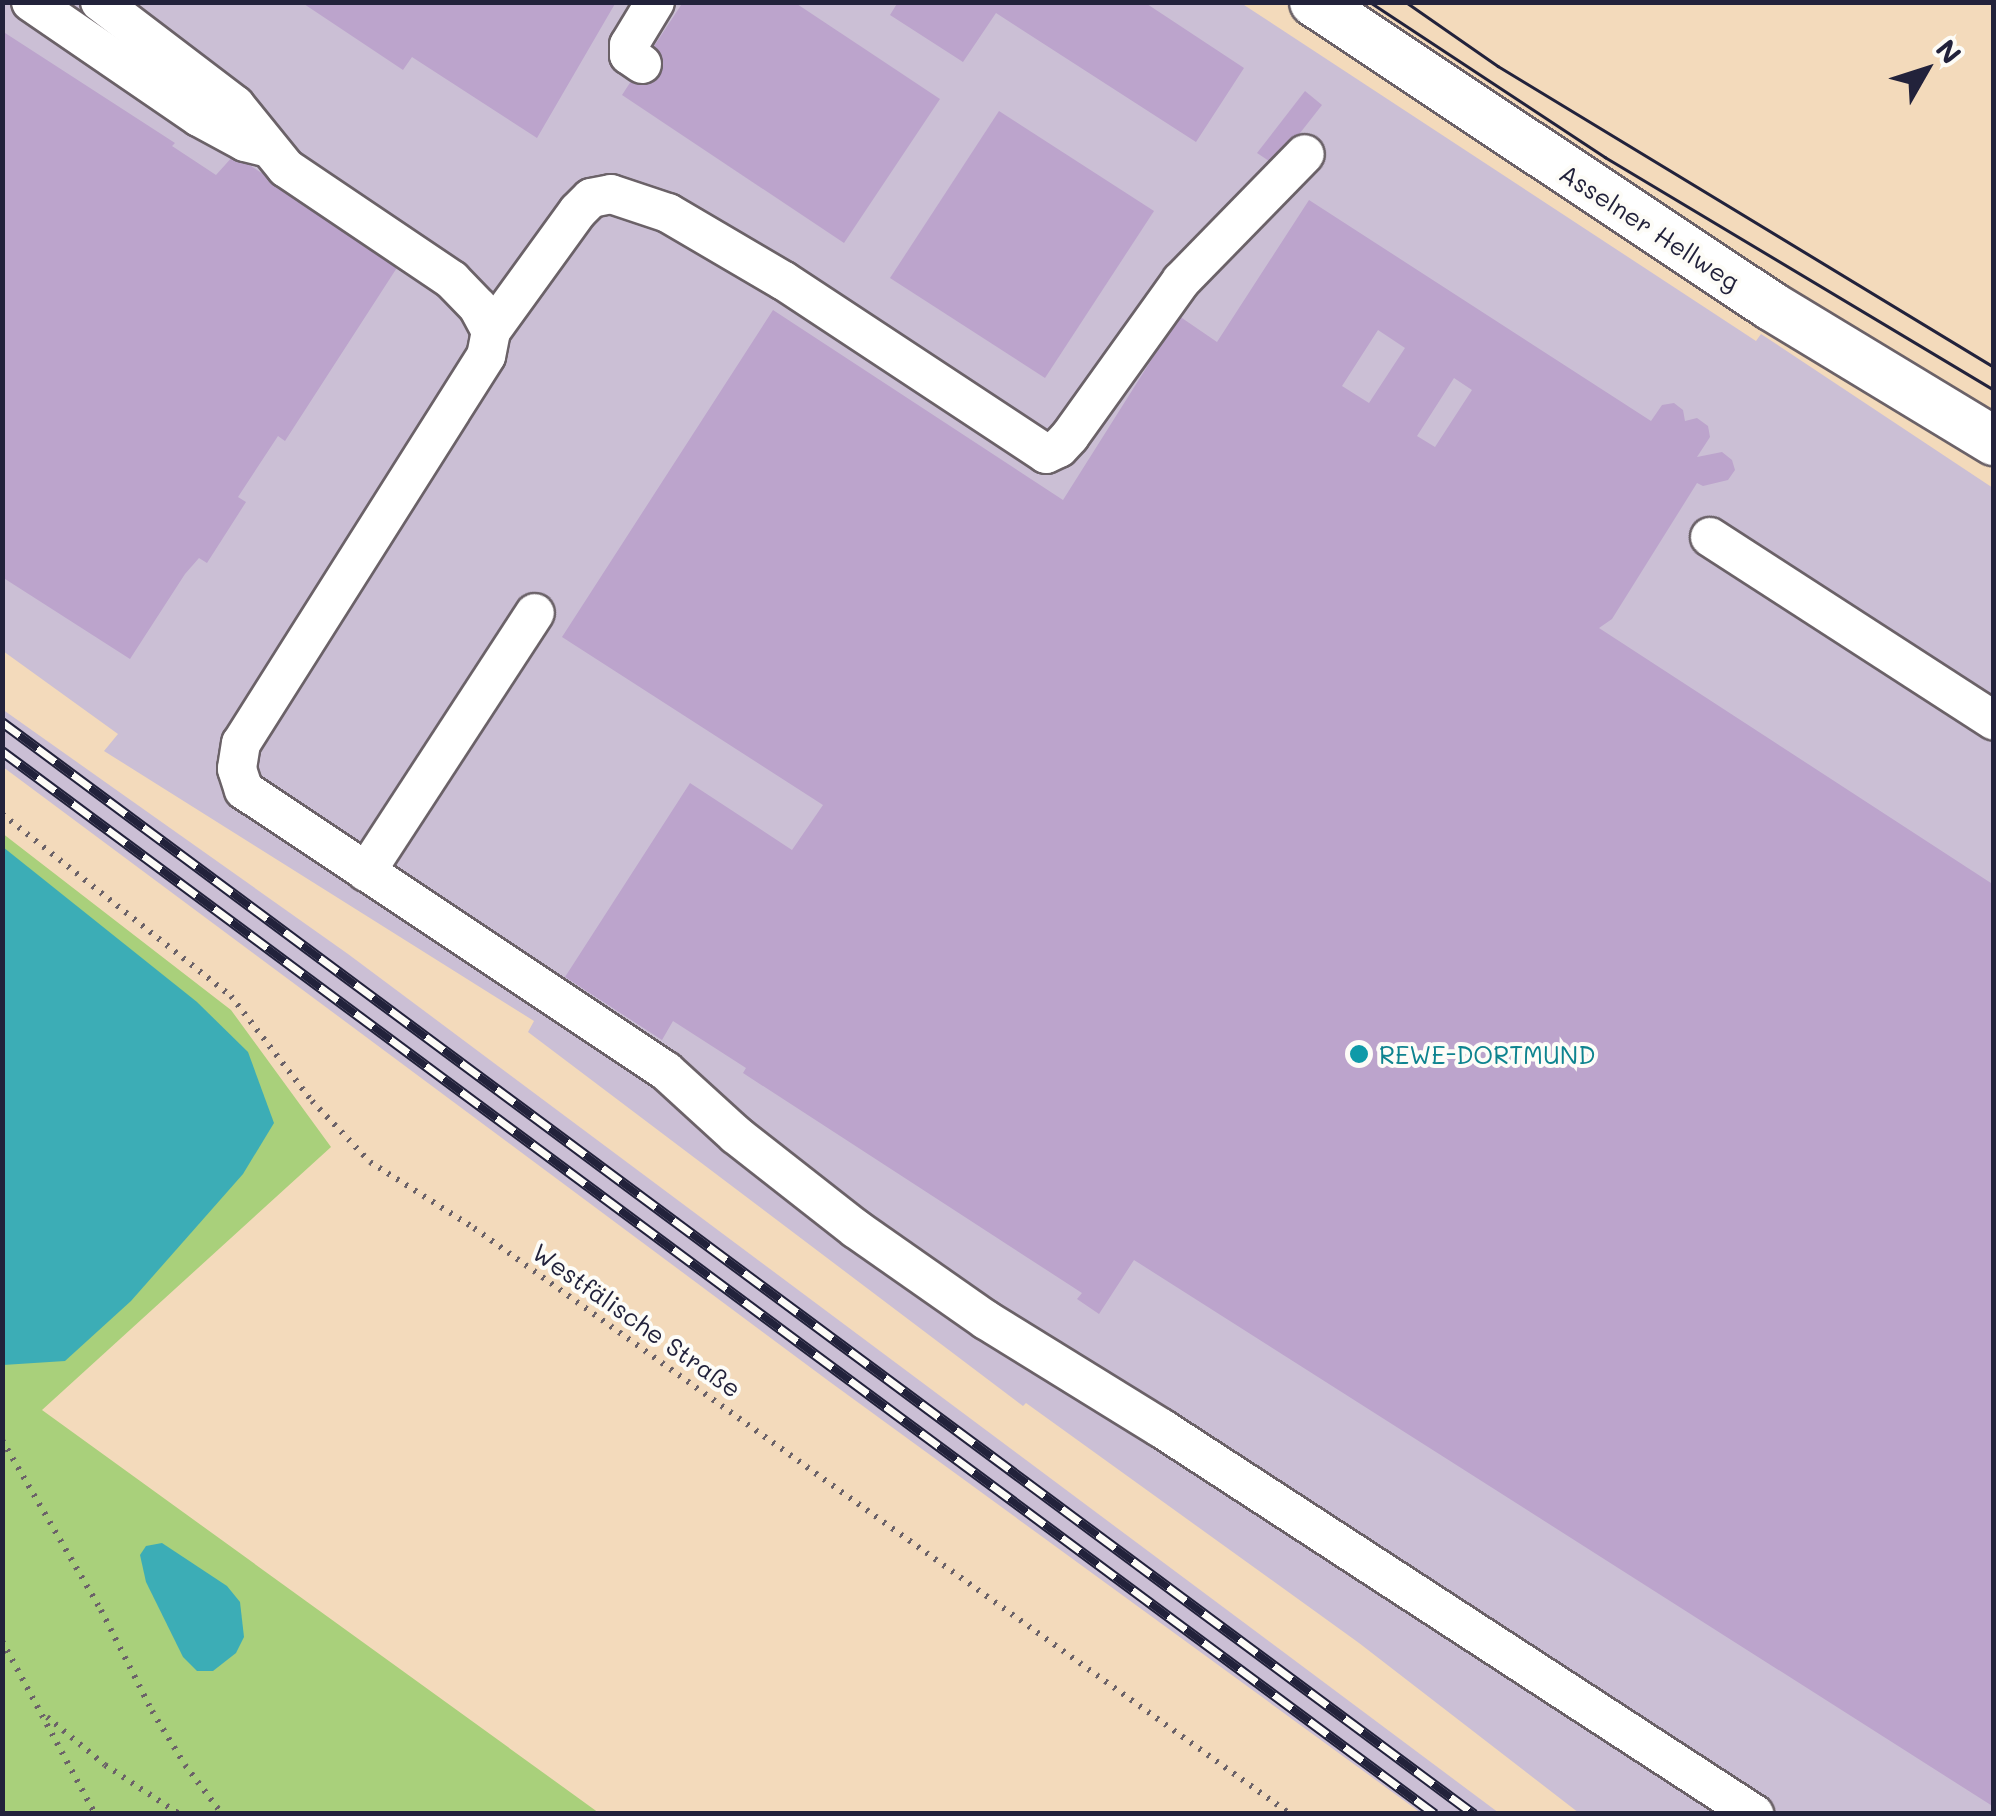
<!DOCTYPE html>
<meta charset="utf-8">
<style>
body{margin:0}
#map{position:relative;width:1996px;height:1816px;overflow:hidden;background:#f3dabb;font-family:Mali,sans-serif}
div>[style]{position:absolute}
[style*='--x']{left:calc(var(--x)*1px);top:calc(var(--y)*1px);width:calc(var(--w)*1px);rotate:calc(var(--a)*1deg)}
.industrial>*{inset:0;background:#cbbfd5}
.green>*{inset:0;background:#a9d07b}
.water>*{inset:0;background:#3cadb6}
.building>*{inset:0;background:#bca4cc}
.path>*{height:6px;margin-top:-3px;transform-origin:0;background:repeating-linear-gradient(90deg,#6b6268 0 2.5px,transparent 0 10.5px)}
.roads{filter:drop-shadow(2px 0 #6b6268) drop-shadow(-2px 0 #6b6268) drop-shadow(0 2px #6b6268) drop-shadow(0 -2px #6b6268)}
.minor>*{height:38px;margin:-19px;padding:0 19px;transform-origin:19px;border-radius:19px;background:#fff}
.major>*{height:48px;margin:-24px;padding:0 24px;transform-origin:24px;border-radius:24px;background:#fff}
.tram>*{height:2.5px;margin:-1.25px;padding:0 1.25px;transform-origin:1.25px;border-radius:1.25px;background:#22223b}
.rail>*{height:11px;margin-top:-5.5px;transform-origin:0;background:repeating-linear-gradient(90deg,#fdfcf7 0 22px,#22223b 0 44px);box-sizing:border-box;border-block:2px solid #22223b}
.dots>*{width:28px;height:28px;translate:-50% -50%;box-sizing:border-box;border:5px solid #fdfcf7;border-radius:50%}
span{translate:-50% -50%;white-space:nowrap;text-align:center;line-height:1.15;-webkit-text-stroke:8px #fdfcf7;paint-order:stroke}
.street-label{font-size:25px;color:#22223b}
.culture-label{font-size:25px;color:#0d838f}
.left{translate:0 -50%;text-align:left}
.frame{position:absolute;inset:0;border:5px solid #22223b;pointer-events:none}
.north{position:absolute;left:1876px;top:20px;width:100px;height:100px;-webkit-text-stroke:8px #fdfcf7;paint-order:stroke;rotate:51deg;font-size:28px;font-weight:700;line-height:40px;text-align:center;color:#22223b}
.north::after{content:'';display:block;margin:auto;width:35px;height:45px;background:#22223b;clip-path:polygon(50% 0,100% 100%,50% 72%,0 100%)}
</style>
<div id="map">
<div class="industrial">
<div style="clip-path:polygon(3px 3px,1241px 3px,1756px 341px,1761px 334px,1993px 488px,1993px 1813px,1579px 1813px,1359px 1643px,1026px 1403px,1023px 1406px,528px 1032px,534px 1021px,104px 751px,118px 734px,3px 651px)"></div>
<div style="clip-path:polygon(2px 709px,348px 954px,1499px 1813px,1421px 1813px,830px 1382px,3px 767px)"></div>
</div>
<div class="green">
<div style="clip-path:polygon(2px 833px,231px 1010px,331px 1147px,42px 1410px,599px 1813px,3px 1813px)"></div>
</div>
<div class="water">
<div style="clip-path:polygon(3px 847px,197px 1002px,248px 1052px,274px 1123px,243px 1174px,131px 1301px,65px 1361px,3px 1365px)"></div>
<div style="clip-path:polygon(162px 1543px,227px 1586px,240px 1602px,244px 1637px,236px 1653px,213px 1671px,197px 1671px,183px 1657px,146px 1582px,140px 1555px,146px 1546px)"></div>
</div>
<div class="building">
<div style="clip-path:polygon(301px 2px,616px 2px,537px 138px,412px 57px,403px 70px)"></div>
<div style="clip-path:polygon(683px 2px,794px 2px,940px 99px,844px 243px,622px 95px)"></div>
<div style="clip-path:polygon(898px 2px,1144px 2px,1244px 68px,1196px 142px,996px 13px,963px 62px,890px 15px)"></div>
<div style="clip-path:polygon(2px 31px,175px 143px,172px 146px,216px 175px,234px 155px,400px 263px,285px 441px,278px 436px,238px 497px,246px 502px,207px 563px,199px 558px,185px 574px,130px 659px,2px 577px)"></div>
<div style="clip-path:polygon(1305px 91px,1322px 105px,1275px 165px,1257px 153px)"></div>
<div style="clip-path:polygon(999px 111px,1154px 211px,1045px 378px,890px 278px)"></div>
<div style="clip-path:polygon(evenodd,1309px 200px,1651px 421px,1662px 405px,1674px 403px,1683px 410px,1685px 421px,1697px 418px,1708px 426px,1710px 437px,1697px 457px,1722px 452px,1732px 460px,1735px 470px,1728px 480px,1703px 486px,1697px 483px,1612px 619px,1599px 628px,1994px 885px,1994px 1807px,1134px 1260px,1099px 1314px,1077px 1299px,1082px 1293px,743px 1073px,746px 1068px,673px 1021px,662px 1040px,565px 977px,690px 783px,792px 850px,823px 805px,562px 637px,773px 310px,1063px 500px,1179px 316px,1217px 342px,1309px 200px,1378px 330px,1405px 348px,1369px 403px,1342px 386px,1378px 330px,1309px 200px,1454px 378px,1472px 390px,1435px 447px,1417px 436px,1454px 378px)"></div>
</div>
<div class="path">
<div style="--x:2;--y:814;--w:293;--a:38.5"></div>
<div style="--x:231;--y:996;--w:133;--a:52.4"></div>
<div style="--x:312;--y:1101;--w:84;--a:46.4"></div>
<div style="--x:370;--y:1162;--w:123;--a:32.4"></div>
<div style="--x:474;--y:1228;--w:1005;--a:35.68"></div>
<div style="--x:2;--y:1440;--w:197;--a:59.8"></div>
<div style="--x:101;--y:1610;--w:113;--a:63.2"></div>
<div style="--x:152;--y:1711;--w:63;--a:58.6"></div>
<div style="--x:185;--y:1765;--w:61;--a:52.9"></div>
<div style="--x:2;--y:1641;--w:196;--a:61.7"></div>
<div style="--x:47;--y:1717;--w:75;--a:39.6"></div>
<div style="--x:105;--y:1765;--w:89;--a:33.5"></div>
</div>
<div class="roads">
<div class="minor">
<div style="--x:31;--y:2;--w:204;--a:34.4"></div>
<div style="--x:199;--y:117;--w:52;--a:28.5"></div>
<div style="--x:245;--y:142;--w:21;--a:14"></div>
<div style="--x:100;--y:2;--w:170;--a:37.3"></div>
<div style="--x:235;--y:105;--w:81;--a:51"></div>
<div style="--x:286;--y:168;--w:200;--a:34"></div>
<div style="--x:452;--y:280;--w:37;--a:46"></div>
<div style="--x:478;--y:307;--w:27;--a:62"></div>
<div style="--x:491;--y:331;--w:25;--a:101"></div>
<div style="--x:486;--y:356;--w:458;--a:122.3"></div>
<div style="--x:241;--y:743;--w:26;--a:99"></div>
<div style="--x:237;--y:769;--w:22;--a:72"></div>
<div style="--x:244;--y:790;--w:507;--a:33.66"></div>
<div style="--x:666;--y:1071;--w:95;--a:42.4"></div>
<div style="--x:736;--y:1135;--w:152;--a:38.1"></div>
<div style="--x:856;--y:1229;--w:159;--a:35"></div>
<div style="--x:986;--y:1320;--w:206;--a:31.7"></div>
<div style="--x:1161;--y:1428;--w:708;--a:33.06"></div>
<div style="--x:642;--y:64;--w:16;--a:-145"></div>
<div style="--x:629;--y:55;--w:10;--a:-90"></div>
<div style="--x:629;--y:45;--w:50;--a:-58.8"></div>
<div style="--x:491;--y:331;--w:148;--a:-54.1"></div>
<div style="--x:578;--y:211;--w:18;--a:-45"></div>
<div style="--x:591;--y:198;--w:20;--a:-11"></div>
<div style="--x:611;--y:194;--w:60;--a:18.4"></div>
<div style="--x:668;--y:213;--w:134;--a:30.4"></div>
<div style="--x:784;--y:281;--w:314;--a:33.4"></div>
<div style="--x:1046;--y:454;--w:14;--a:-25"></div>
<div style="--x:1059;--y:448;--w:16;--a:-47"></div>
<div style="--x:1070;--y:436;--w:191;--a:-54.4"></div>
<div style="--x:1181;--y:281;--w:177;--a:-45.7"></div>
<div style="--x:1710;--y:537;--w:338;--a:32.9"></div>
<div style="--x:366;--y:872;--w:309;--a:-56.9"></div>
</div>
<div class="major">
<div style="--x:1314;--y:2;--w:549;--a:33.63"></div>
<div style="--x:1771;--y:306;--w:261;--a:31.2"></div>
</div>
</div>
<div class="tram">
<div style="--x:1370;--y:2;--w:282;--a:33.4"></div>
<div style="--x:1605;--y:157;--w:453;--a:30.9"></div>
<div style="--x:1406;--y:2;--w:112;--a:34.8"></div>
<div style="--x:1498;--y:66;--w:580;--a:31.25"></div>
</div>
<div class="rail">
<div style="--x:2;--y:722;--w:1833;--a:36.57"></div>
<div style="--x:2;--y:751;--w:1784;--a:36.57"></div>
</div>
<div class="dots">
<div style="left:1359px;top:1054px;background:#0f9aa8"></div>
</div>
<div class="street-label">
<span style="left:1650px;top:227px;rotate:33deg">Asselner Hellweg</span>
<span style="left:637px;top:1320px;rotate:35deg">Westfälische Straße</span>
</div>
<div class="culture-label">
<span class="left" style="left:1379px;top:1054px">REWE-DORTMUND</span>
</div>
<div class="frame"></div>
<div class="north">N</div>
</div>
